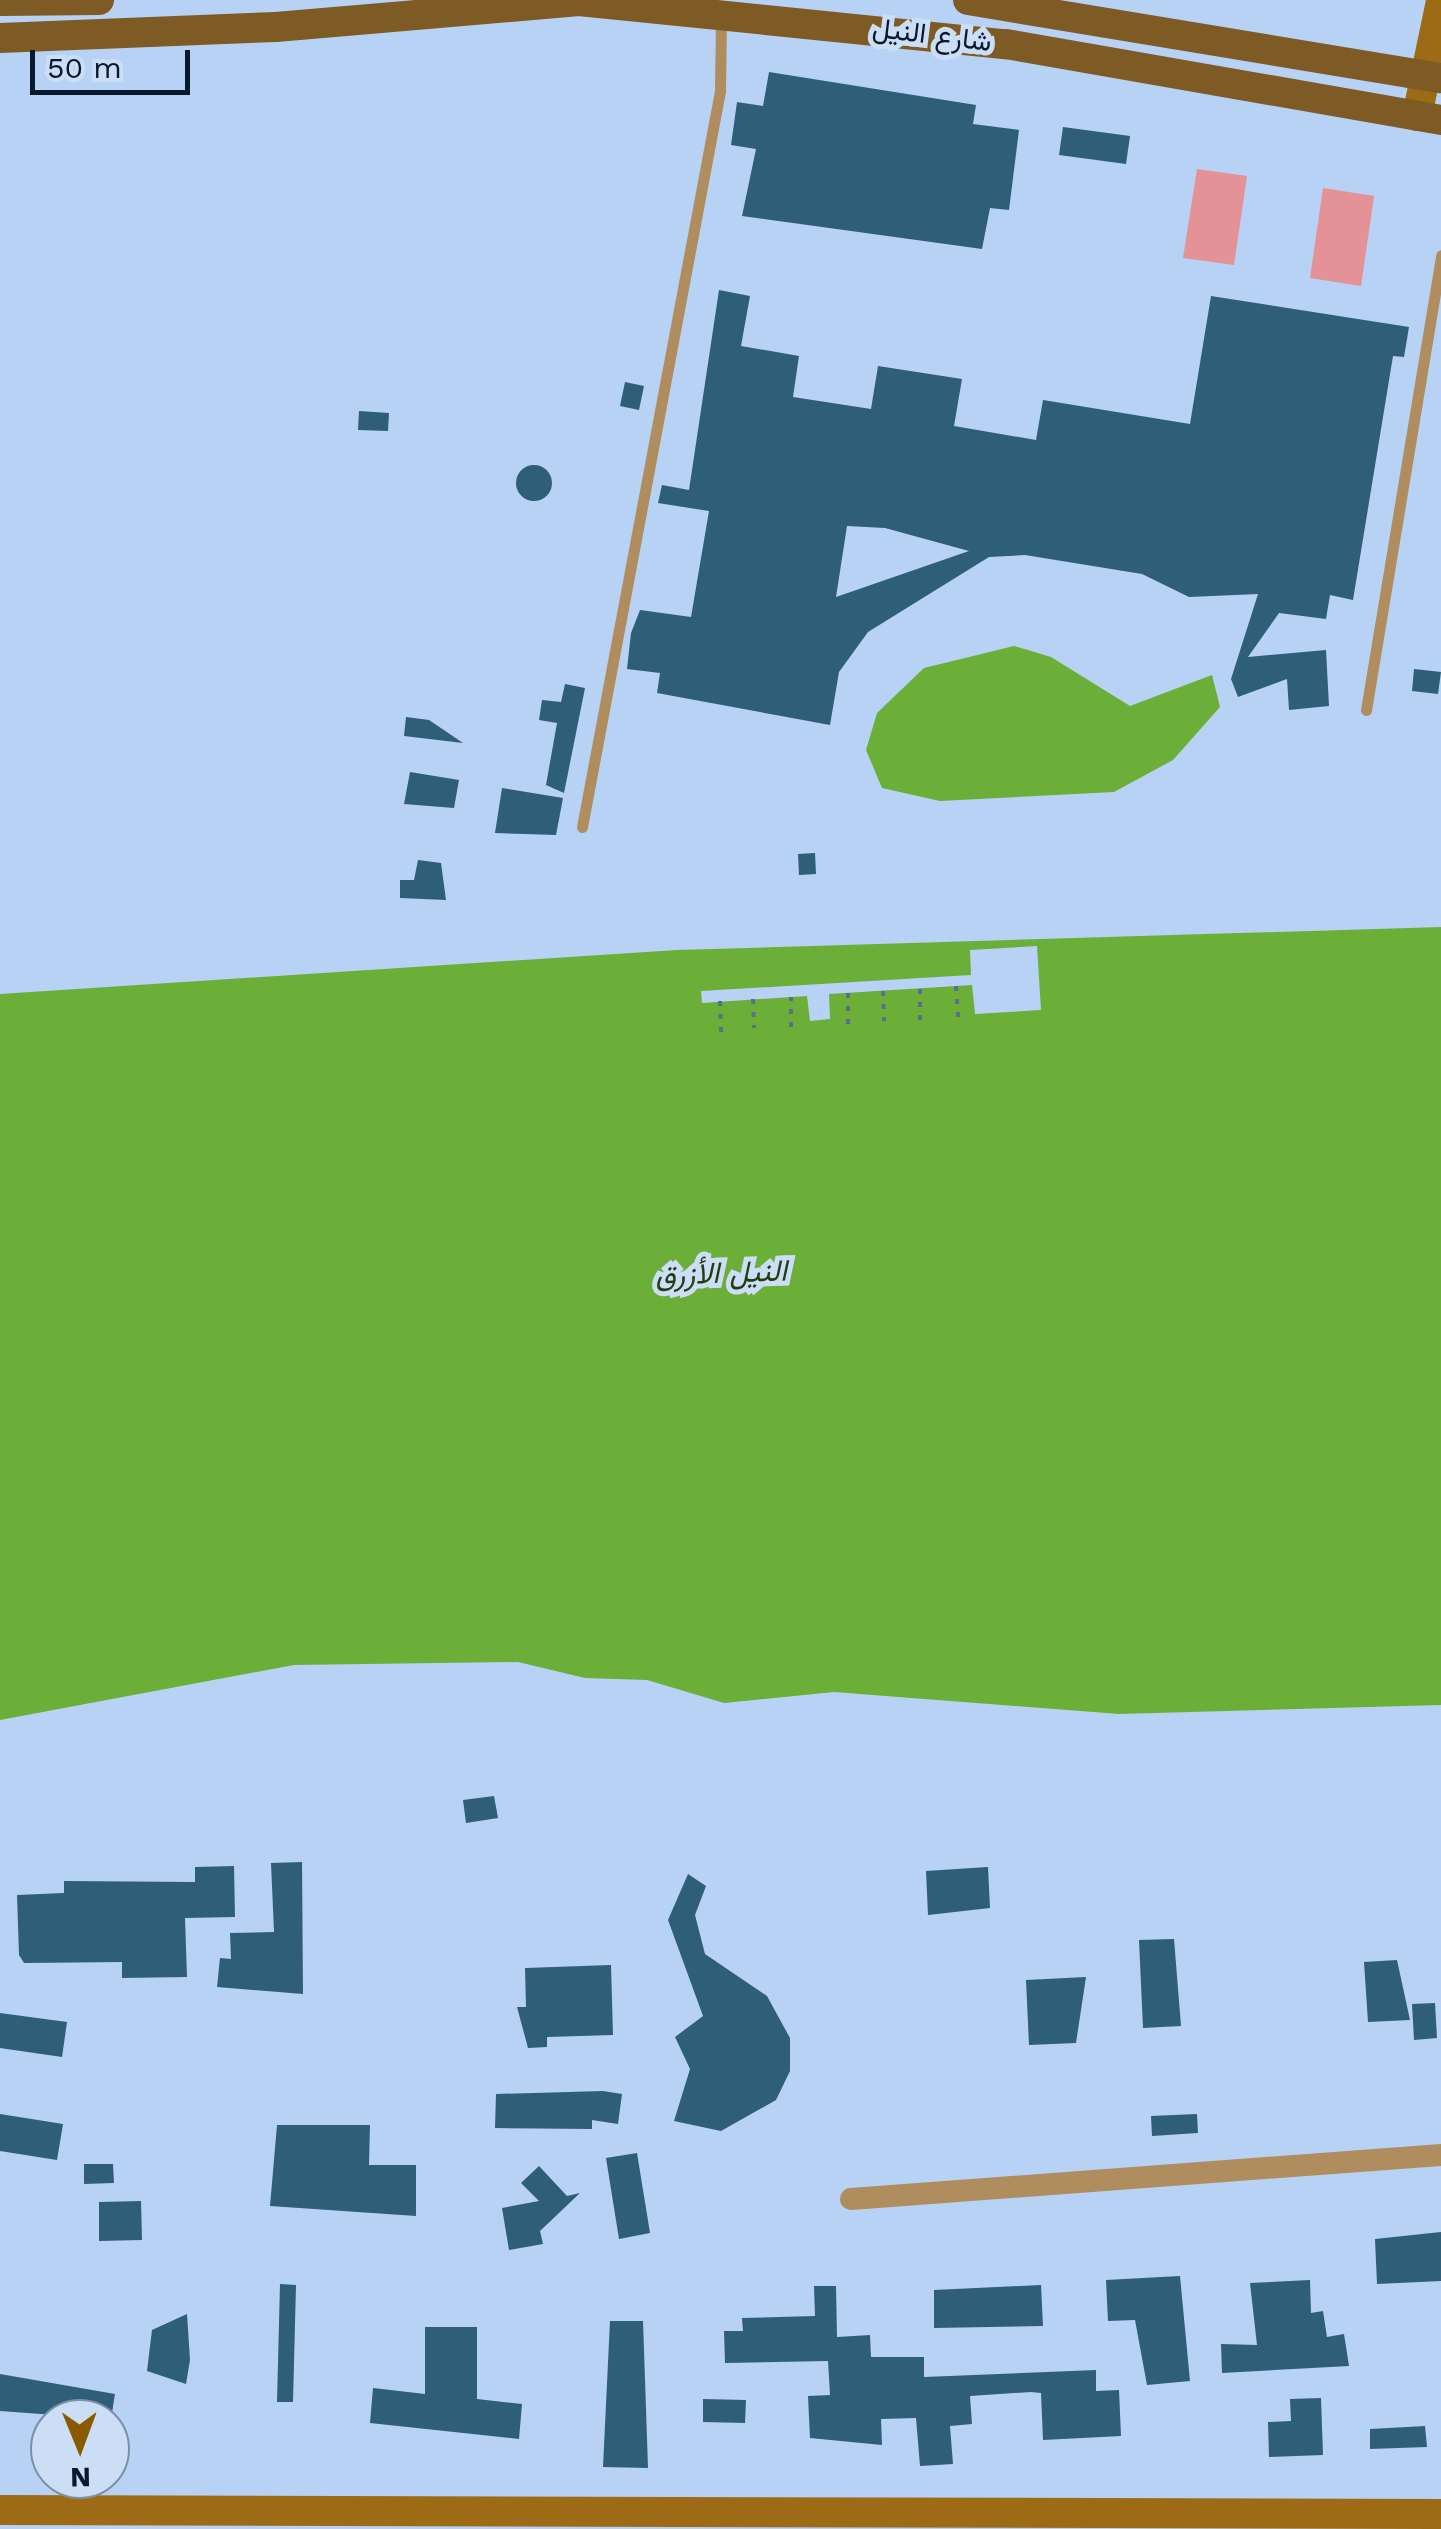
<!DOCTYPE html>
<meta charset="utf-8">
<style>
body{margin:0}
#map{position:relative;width:1441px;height:2529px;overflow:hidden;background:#b7d2f4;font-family:"Work Sans",Vazirmatn,sans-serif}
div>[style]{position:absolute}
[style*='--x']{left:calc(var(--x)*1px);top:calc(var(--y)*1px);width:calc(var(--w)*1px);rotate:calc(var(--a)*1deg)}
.green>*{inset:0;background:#e59198}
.water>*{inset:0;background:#6baf39}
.pier>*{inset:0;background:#b7d2f4}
.building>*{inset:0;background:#2f5e78}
.round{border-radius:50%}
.path>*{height:4px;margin-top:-2px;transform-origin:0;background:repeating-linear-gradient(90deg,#5a708a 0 5px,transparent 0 13px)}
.lane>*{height:11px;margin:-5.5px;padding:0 5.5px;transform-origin:5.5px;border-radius:5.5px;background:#af8d5f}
.street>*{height:22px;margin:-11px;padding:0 11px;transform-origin:11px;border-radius:11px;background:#af8d5f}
.secondary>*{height:30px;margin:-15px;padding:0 15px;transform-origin:15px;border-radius:15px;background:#9d6b16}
.primary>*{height:30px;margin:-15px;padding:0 15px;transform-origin:15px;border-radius:15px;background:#7e5a24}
span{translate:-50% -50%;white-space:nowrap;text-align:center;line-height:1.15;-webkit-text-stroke:10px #ccdef5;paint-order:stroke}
.street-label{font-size:28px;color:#08192d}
.water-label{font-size:30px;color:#223d0e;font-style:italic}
.north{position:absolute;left:30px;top:2399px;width:100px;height:100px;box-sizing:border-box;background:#ccdef5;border:2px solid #7e8fa5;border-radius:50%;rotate:179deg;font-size:28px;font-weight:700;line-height:40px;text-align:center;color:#08192d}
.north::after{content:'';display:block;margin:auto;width:35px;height:45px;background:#895b00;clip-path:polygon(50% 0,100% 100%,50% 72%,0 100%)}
.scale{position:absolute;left:30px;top:50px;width:160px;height:45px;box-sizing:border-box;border:5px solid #08192d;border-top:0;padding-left:12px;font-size:30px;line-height:35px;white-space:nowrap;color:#08192d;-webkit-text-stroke:8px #ccdef5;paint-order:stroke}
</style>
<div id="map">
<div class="green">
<div style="clip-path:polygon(1197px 169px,1247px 176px,1234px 265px,1183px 258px)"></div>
<div style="clip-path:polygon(1323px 188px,1374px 196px,1361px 286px,1310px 278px)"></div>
</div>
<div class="water">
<div style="clip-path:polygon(1014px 646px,1051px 657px,1130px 706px,1212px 675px,1220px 707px,1173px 760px,1114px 792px,940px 801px,882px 788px,866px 750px,877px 713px,924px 668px)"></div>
<div style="clip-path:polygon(1441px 927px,1441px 1705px,1119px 1714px,834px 1692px,724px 1703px,647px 1680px,585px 1678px,518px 1662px,294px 1665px,0 1720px,0 994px,677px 950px)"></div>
</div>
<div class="pier">
<div style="clip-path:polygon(1037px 946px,1041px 1010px,975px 1014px,972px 985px,829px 994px,830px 1019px,810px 1021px,807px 996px,702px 1003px,701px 991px,971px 975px,970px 950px)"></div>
</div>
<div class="building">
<div style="clip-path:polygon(769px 72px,976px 105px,973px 124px,1019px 130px,1009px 210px,990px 208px,982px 249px,742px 216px,756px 149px,731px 145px,737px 102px,763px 106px)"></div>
<div style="clip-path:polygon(1063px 127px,1130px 136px,1126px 164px,1059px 155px)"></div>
<div style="clip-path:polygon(evenodd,719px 290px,750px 296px,741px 346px,799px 356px,793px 397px,871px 409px,878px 366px,962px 379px,954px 426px,1036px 440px,1043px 400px,1190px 424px,1211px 296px,1409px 327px,1404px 357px,1393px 356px,1353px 600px,1330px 595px,1326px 619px,1279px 613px,1248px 657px,1326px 650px,1329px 706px,1289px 710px,1287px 679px,1238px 697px,1231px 679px,1258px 594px,1189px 597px,1142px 574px,1025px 555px,989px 557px,868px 632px,839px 672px,830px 725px,657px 693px,660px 673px,627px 669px,631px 633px,640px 610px,691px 617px,709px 511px,658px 503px,662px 485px,689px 490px,719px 290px,847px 526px,885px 528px,969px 551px,836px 597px,847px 526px)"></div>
<div style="clip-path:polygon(625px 382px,644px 386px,639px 410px,620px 406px)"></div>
<div style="clip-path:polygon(359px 411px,389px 413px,388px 431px,358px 430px)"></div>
<div class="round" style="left:516px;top:465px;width:36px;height:36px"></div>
<div style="clip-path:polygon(1414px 669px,1441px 672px,1438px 694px,1412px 691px)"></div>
<div style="clip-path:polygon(565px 684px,585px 688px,564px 793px,546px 785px,557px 723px,539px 720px,542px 700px,561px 702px)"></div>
<div style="clip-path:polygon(406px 717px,429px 720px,463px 743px,404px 736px)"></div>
<div style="clip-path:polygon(410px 772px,459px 780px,454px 808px,404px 804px)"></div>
<div style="clip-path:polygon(502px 788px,563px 798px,556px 835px,495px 833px)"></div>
<div style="clip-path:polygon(815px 853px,816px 874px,799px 875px,798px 854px)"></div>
<div style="clip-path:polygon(418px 860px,441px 863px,446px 900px,400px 898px,400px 880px,414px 880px)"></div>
<div style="clip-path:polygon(494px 1796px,498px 1818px,466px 1823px,463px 1800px)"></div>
<div style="clip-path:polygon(302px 1862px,303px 1994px,217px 1987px,220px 1958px,231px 1959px,230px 1933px,274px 1932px,271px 1863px)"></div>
<div style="clip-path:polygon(234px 1866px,235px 1917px,185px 1918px,187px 1977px,122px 1978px,122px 1962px,24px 1963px,19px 1955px,17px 1895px,64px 1893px,64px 1881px,195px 1882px,195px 1867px)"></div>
<div style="clip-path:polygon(988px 1867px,990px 1908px,928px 1915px,926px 1871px)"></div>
<div style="clip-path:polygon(688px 1874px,706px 1886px,695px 1915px,705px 1954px,767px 1996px,790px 2038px,790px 2071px,776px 2100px,721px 2131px,674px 2121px,690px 2069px,675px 2037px,703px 2016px,668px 1920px)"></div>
<div style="clip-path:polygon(1174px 1939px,1181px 2026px,1143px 2028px,1139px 1940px)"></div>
<div style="clip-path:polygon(1397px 1960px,1410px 2020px,1368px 2022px,1364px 1962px)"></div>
<div style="clip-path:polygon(611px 1965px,613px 2035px,547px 2037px,547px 2047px,528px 2048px,517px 2007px,526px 2007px,525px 1968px)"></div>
<div style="clip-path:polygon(1086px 1977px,1076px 2043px,1029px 2045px,1026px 1980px)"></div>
<div style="clip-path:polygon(1435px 2003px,1437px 2038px,1414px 2040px,1412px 2004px)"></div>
<div style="clip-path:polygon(0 2013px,67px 2022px,62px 2057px,0 2048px)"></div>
<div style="clip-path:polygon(496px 2094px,603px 2091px,622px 2094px,618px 2124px,592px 2120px,592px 2129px,495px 2128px)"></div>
<div style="clip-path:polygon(0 2114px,63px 2124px,57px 2160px,0 2151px)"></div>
<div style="clip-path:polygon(1197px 2114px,1198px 2133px,1152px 2136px,1151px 2116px)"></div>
<div style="clip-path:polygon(277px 2125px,370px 2125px,369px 2165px,416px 2165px,416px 2216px,270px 2206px)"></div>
<div style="clip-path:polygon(637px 2153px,650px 2233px,619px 2239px,606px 2158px)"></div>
<div style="clip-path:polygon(84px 2164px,113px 2164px,114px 2183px,84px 2184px)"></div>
<div style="clip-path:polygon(539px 2166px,567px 2196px,580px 2193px,540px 2231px,543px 2244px,509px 2250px,502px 2208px,539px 2201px,521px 2183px)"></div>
<div style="clip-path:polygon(141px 2201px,142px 2240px,99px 2241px,99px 2202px)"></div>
<div style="clip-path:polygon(1441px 2232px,1441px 2281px,1377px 2284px,1375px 2239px)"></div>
<div style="clip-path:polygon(1180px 2276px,1190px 2381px,1147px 2385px,1135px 2320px,1108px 2321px,1106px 2280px)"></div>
<div style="clip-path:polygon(1310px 2280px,1311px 2313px,1323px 2311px,1327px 2337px,1344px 2334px,1349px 2366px,1222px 2373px,1221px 2344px,1257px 2345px,1250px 2283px)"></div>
<div style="clip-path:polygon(280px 2284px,296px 2285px,293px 2402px,277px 2402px)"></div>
<div style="clip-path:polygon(1041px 2285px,1043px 2326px,934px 2328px,934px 2290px)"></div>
<div style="clip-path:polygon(814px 2286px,836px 2286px,837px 2337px,870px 2335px,871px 2357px,924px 2357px,924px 2377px,1096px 2370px,1096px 2391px,1119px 2390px,1121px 2436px,1043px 2440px,1041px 2393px,1031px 2392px,970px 2396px,972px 2424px,950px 2426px,953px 2464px,920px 2466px,916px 2418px,881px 2419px,882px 2445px,810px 2438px,808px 2396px,830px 2395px,828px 2361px,725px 2363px,724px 2331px,743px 2331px,742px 2318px,815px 2316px)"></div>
<div style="clip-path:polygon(187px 2314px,190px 2360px,186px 2384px,147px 2371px,152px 2330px)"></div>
<div style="clip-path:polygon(610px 2321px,643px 2321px,648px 2468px,603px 2467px)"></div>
<div style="clip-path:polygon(425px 2327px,477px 2327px,477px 2399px,522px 2404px,519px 2439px,370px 2423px,373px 2388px,425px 2394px)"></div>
<div style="clip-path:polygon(0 2374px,115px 2394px,111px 2419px,0 2411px)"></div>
<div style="clip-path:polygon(1321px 2398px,1323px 2455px,1269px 2457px,1268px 2422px,1291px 2421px,1290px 2399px)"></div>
<div style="clip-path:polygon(703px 2399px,746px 2400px,745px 2423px,703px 2422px)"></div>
<div style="clip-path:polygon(1425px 2426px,1427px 2447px,1370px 2449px,1370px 2429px)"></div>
</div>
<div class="path">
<div style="--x:956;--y:986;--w:32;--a:86"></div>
<div style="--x:883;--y:991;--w:30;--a:88"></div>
<div style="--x:848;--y:993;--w:32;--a:90"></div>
<div style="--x:753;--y:999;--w:29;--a:88"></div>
<div style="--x:720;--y:1001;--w:31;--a:88"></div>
<div style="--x:920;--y:1020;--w:32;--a:-90"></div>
<div style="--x:791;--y:1027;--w:30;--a:-90"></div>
</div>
<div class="lane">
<div style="--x:1366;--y:710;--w:461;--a:-80.6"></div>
<div style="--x:582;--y:827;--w:749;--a:-79.38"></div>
<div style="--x:720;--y:91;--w:72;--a:-89.2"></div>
</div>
<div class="street">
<div style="--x:851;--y:2199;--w:592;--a:-4.27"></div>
</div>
<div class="secondary">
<div style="--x:1417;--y:116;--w:117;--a:-78.2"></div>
<div style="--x:0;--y:2510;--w:1441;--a:0.16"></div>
</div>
<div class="primary">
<div style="--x:968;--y:0;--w:479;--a:9.4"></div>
<div style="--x:0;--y:1;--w:99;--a:-0.6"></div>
<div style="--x:0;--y:38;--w:276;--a:-2.3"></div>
<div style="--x:276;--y:27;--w:304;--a:-4.9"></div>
<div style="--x:579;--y:1;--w:429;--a:5.8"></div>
<div style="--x:1006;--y:44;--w:442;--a:9.9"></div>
</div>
<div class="street-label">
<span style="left:932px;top:35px;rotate:7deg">شارع النيل</span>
</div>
<div class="water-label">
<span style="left:721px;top:1273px;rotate:-2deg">النيل الأزرق</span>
</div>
<div class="north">N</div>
<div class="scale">50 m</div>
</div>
